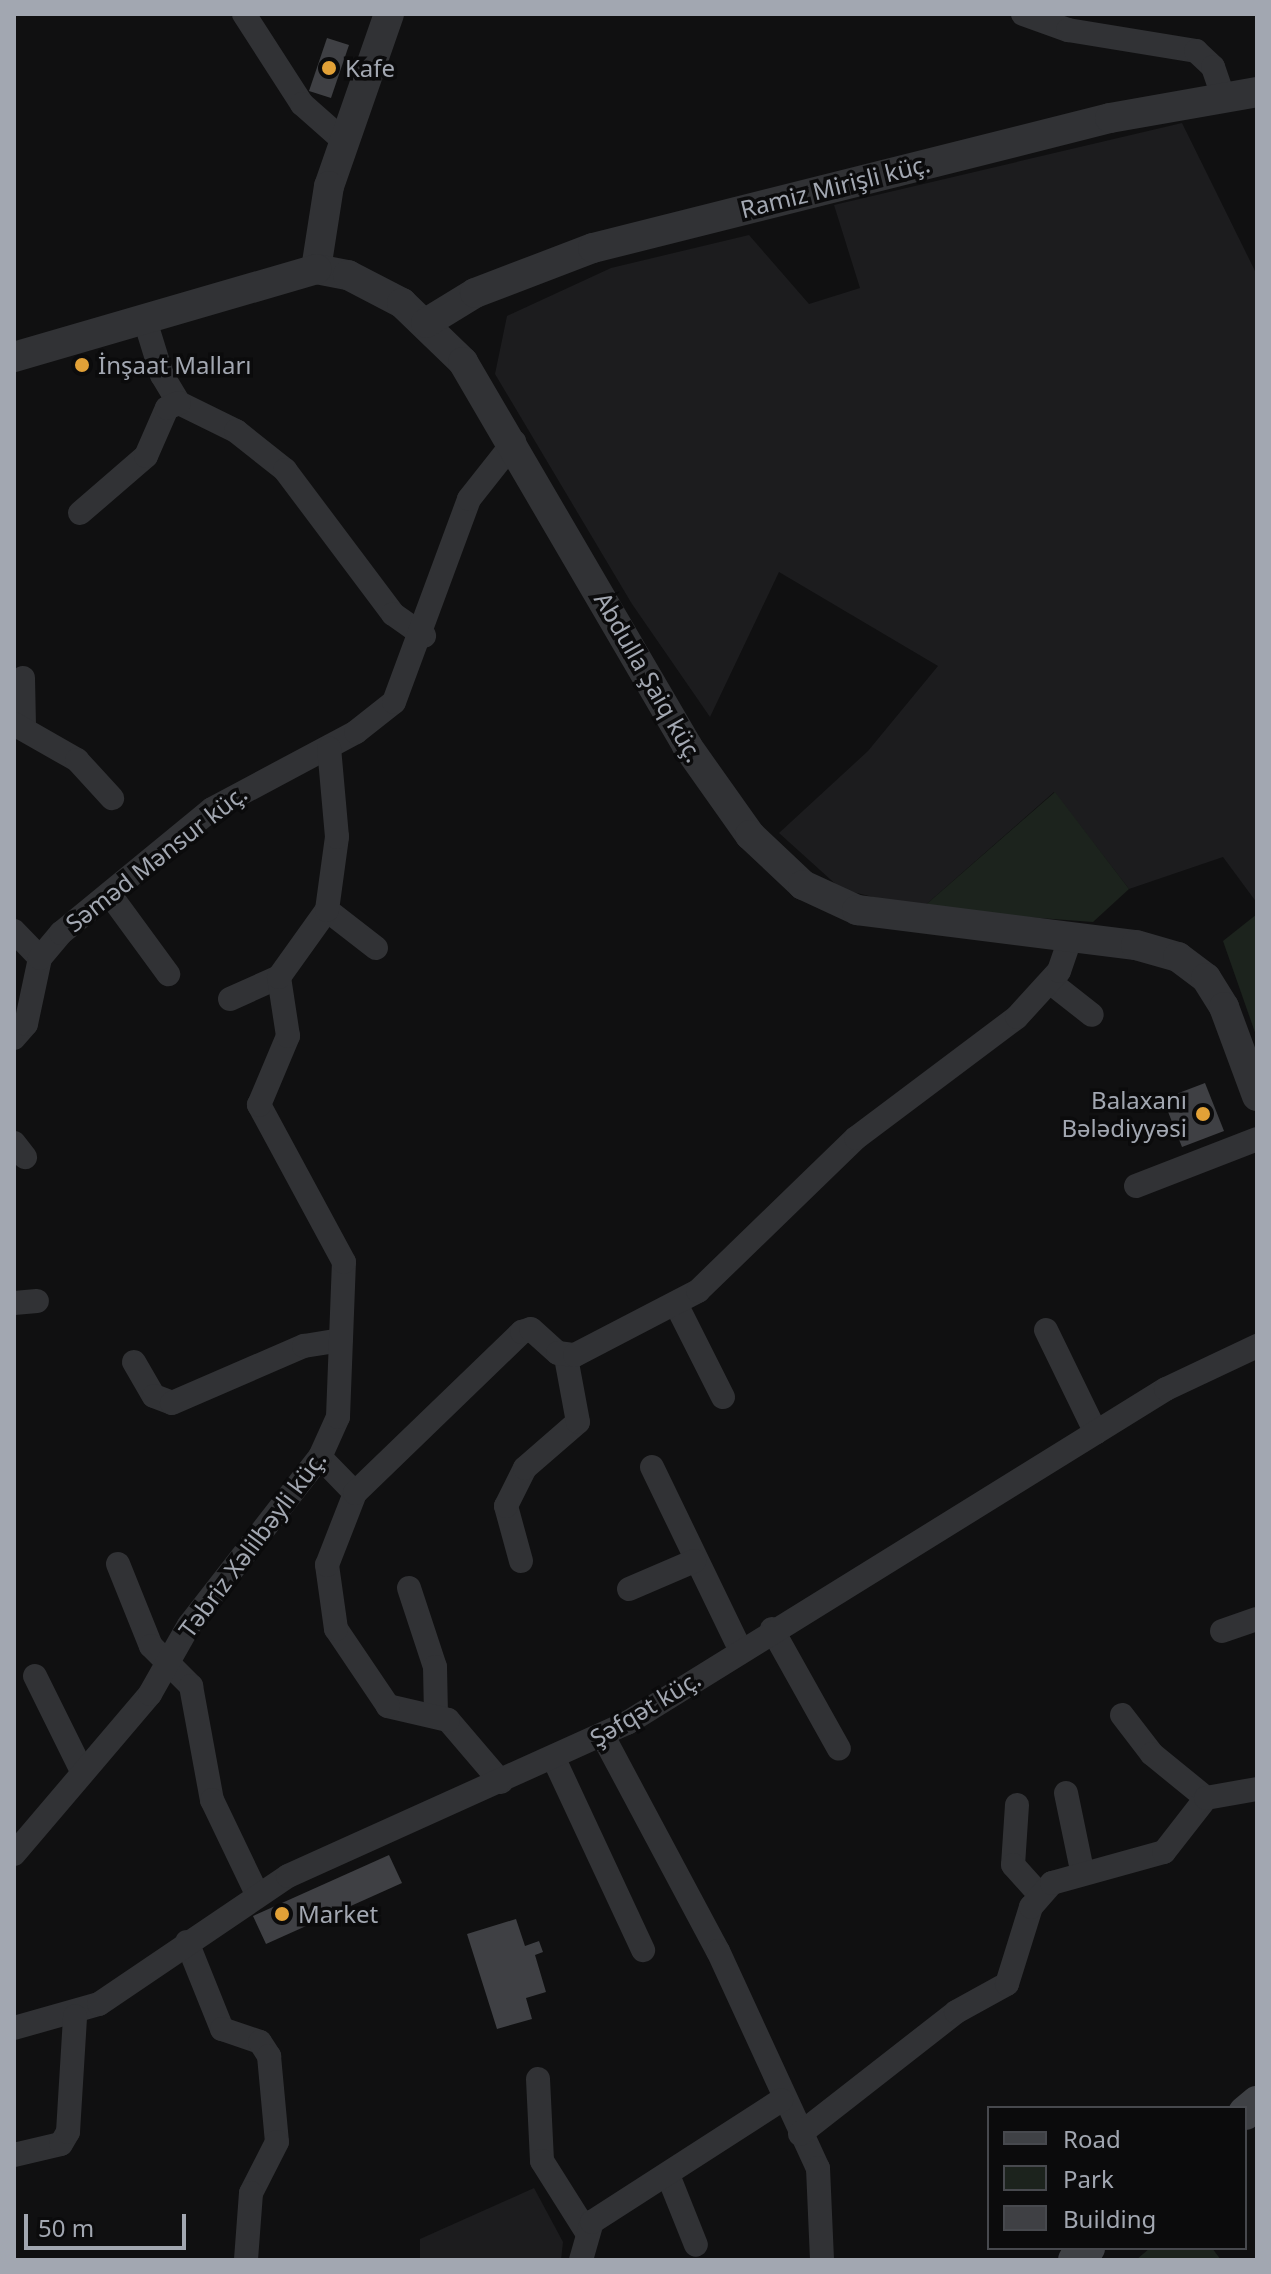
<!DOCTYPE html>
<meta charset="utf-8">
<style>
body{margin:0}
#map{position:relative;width:1271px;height:2274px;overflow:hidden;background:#101011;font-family:"Noto Sans",sans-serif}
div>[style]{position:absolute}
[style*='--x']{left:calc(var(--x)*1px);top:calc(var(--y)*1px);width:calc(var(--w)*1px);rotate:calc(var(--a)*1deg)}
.built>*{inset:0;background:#1c1c1e}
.green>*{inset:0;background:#1c231d}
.building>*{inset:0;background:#3f4044}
.minor>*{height:24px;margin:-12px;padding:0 12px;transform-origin:12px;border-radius:12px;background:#313235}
.tertiary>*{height:30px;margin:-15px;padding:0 15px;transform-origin:15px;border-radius:15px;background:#313235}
.secondary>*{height:34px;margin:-17px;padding:0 17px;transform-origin:17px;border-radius:17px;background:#3f4145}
.dots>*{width:22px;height:22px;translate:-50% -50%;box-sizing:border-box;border:4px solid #0b0b0c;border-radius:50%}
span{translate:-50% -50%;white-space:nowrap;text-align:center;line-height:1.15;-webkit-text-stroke:7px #0b0b0c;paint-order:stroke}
.poi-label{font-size:24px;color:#a2a7b1}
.left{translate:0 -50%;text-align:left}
.right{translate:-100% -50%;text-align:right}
.street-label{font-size:24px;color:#a2a7b1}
.frame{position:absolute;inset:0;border:16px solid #a2a7b1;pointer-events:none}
.legend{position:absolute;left:987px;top:2106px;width:260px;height:144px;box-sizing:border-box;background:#0b0b0c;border:2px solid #47494e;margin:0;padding:10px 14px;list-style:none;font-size:24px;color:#a2a7b1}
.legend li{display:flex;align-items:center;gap:16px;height:40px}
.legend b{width:40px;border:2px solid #47494e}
.scale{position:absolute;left:24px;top:2214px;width:162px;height:36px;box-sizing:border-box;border:4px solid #a2a7b1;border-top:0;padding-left:10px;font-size:24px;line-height:28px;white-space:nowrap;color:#a2a7b1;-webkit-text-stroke:6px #0b0b0c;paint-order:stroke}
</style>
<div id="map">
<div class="built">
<div style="clip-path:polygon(1182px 123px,1257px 275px,1257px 903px,1223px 857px,1129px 889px,1054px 792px,921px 909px,841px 889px,779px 833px,868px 751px,938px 666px,779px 572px,710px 717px,632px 604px,495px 374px,507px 316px,611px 268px,749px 235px,809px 304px,860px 288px,834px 205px)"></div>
<div style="clip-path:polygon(534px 2188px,563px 2242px,561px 2260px,420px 2260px,420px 2239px)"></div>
</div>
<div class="green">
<div style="clip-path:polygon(1055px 792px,1129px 889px,1093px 922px,921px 909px)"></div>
<div style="clip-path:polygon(1257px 914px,1257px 1038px,1223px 941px)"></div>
<div style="clip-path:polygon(1150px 2248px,1212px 2248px,1221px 2260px,1136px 2260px)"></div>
</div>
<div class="building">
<div style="clip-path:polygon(327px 38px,349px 45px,331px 98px,309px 91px)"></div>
<div style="clip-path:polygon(1205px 1083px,1224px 1131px,1182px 1147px,1163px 1099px)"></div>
<div style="clip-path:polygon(389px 1855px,402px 1883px,266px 1944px,253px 1916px)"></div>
<div style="clip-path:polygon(516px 1919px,525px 1946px,539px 1941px,543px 1952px,535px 1955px,546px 1992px,526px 1998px,532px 2019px,497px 2029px,467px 1934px)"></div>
</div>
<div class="minor">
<div style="--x:244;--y:14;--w:107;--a:57.2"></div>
<div style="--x:302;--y:104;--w:57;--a:41.5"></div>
<div style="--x:1023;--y:14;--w:48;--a:19.6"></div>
<div style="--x:1068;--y:30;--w:130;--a:9.3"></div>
<div style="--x:1196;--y:51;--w:23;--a:43"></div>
<div style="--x:1213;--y:67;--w:31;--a:71"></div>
<div style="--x:144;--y:317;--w:61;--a:72.8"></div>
<div style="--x:162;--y:375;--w:33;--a:59"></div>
<div style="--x:179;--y:403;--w:64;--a:26.2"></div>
<div style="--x:236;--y:431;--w:63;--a:38.5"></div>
<div style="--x:285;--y:470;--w:180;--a:53.1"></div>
<div style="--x:393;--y:614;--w:38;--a:35"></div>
<div style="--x:80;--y:513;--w:87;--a:-40.8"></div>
<div style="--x:146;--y:456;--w:52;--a:-66.4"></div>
<div style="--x:167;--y:408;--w:13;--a:-23"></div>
<div style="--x:23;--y:678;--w:48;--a:88.8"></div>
<div style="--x:14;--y:724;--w:73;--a:29.7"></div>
<div style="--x:77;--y:760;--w:52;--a:47.4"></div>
<div style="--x:111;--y:896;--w:97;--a:53.8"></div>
<div style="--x:327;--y:910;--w:62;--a:37.8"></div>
<div style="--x:14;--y:931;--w:37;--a:46"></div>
<div style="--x:1050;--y:982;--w:53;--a:38.2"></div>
<div style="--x:230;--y:999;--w:54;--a:-24.2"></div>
<div style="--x:14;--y:1038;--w:18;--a:-49"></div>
<div style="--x:26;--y:1024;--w:67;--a:-78"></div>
<div style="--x:40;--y:958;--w:33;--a:-50"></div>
<div style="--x:61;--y:933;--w:195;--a:-39.4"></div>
<div style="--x:212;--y:809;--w:163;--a:-28.1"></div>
<div style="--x:356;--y:732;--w:48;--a:-38.3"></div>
<div style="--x:394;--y:702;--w:216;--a:-69.7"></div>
<div style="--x:469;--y:499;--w:73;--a:-51.7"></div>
<div style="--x:14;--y:1143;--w:18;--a:52"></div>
<div style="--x:1136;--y:1186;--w:130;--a:-21.2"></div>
<div style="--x:14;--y:1303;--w:23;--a:-5"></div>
<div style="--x:677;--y:1306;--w:102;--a:63.2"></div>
<div style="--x:1046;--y:1330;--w:114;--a:64.1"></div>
<div style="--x:134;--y:1362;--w:39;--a:60"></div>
<div style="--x:154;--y:1396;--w:19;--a:21"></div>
<div style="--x:172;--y:1403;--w:144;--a:-23.4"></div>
<div style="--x:304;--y:1346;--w:37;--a:-9"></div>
<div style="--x:320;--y:1457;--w:50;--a:45.8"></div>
<div style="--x:652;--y:1467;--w:202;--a:64.2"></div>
<div style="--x:521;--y:1561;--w:57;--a:-105.3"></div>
<div style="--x:506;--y:1506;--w:42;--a:-63.4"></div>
<div style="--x:525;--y:1468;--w:70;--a:-41"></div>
<div style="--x:578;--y:1422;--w:66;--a:-100.5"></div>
<div style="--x:118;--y:1564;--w:88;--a:68.1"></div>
<div style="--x:151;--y:1646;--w:57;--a:45"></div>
<div style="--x:191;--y:1686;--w:116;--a:79.6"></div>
<div style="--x:212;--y:1800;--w:104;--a:64.4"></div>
<div style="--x:409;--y:1588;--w:83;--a:71.8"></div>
<div style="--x:435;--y:1667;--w:48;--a:88.8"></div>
<div style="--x:629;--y:1589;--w:71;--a:-23.3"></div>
<div style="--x:772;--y:1629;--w:137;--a:60.8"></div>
<div style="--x:1222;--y:1631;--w:37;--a:-19"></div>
<div style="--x:35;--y:1676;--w:102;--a:63.7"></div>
<div style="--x:1122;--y:1715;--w:49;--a:52.4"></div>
<div style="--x:1152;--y:1754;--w:70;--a:39.2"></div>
<div style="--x:603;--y:1736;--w:244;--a:61.9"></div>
<div style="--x:718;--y:1951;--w:239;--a:65.3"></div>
<div style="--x:818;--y:2168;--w:92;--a:87.5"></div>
<div style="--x:554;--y:1759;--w:211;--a:65"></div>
<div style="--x:501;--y:1782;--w:82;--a:-130.5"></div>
<div style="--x:448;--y:1720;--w:62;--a:-166.9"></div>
<div style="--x:388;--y:1706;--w:93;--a:-124"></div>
<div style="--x:336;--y:1629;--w:65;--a:-98"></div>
<div style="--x:327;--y:1565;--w:77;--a:-68.7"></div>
<div style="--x:355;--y:1493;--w:232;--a:-44"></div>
<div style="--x:522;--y:1332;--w:9;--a:-18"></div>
<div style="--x:531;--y:1329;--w:36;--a:42"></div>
<div style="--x:558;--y:1353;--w:17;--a:7"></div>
<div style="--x:575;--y:1355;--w:139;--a:-27.5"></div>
<div style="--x:698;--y:1291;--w:220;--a:-44.1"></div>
<div style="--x:856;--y:1138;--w:201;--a:-36.9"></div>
<div style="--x:1017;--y:1017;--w:62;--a:-47.6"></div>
<div style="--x:1059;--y:971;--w:37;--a:-71"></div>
<div style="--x:1066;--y:1793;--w:79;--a:78.3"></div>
<div style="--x:1017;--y:1805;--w:60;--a:93.8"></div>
<div style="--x:1013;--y:1865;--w:39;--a:48"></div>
<div style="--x:14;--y:1854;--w:210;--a:-49.6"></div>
<div style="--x:150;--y:1694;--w:79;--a:-60.5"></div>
<div style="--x:189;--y:1625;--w:213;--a:-52.1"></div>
<div style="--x:320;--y:1457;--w:44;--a:-65.8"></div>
<div style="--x:338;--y:1417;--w:155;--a:-87.8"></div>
<div style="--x:344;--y:1262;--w:179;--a:-118.4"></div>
<div style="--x:259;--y:1105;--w:75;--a:-67.2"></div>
<div style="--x:288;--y:1036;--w:60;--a:-98.7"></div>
<div style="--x:279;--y:977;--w:82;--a:-54.4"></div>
<div style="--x:327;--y:910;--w:74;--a:-82.2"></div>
<div style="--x:337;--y:837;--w:89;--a:-95.1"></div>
<div style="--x:187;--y:1942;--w:94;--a:68.1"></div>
<div style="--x:222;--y:2029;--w:40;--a:18.9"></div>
<div style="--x:260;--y:2042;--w:17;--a:57"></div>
<div style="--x:269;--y:2056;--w:86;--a:84.7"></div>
<div style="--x:277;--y:2142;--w:57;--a:117"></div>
<div style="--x:251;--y:2193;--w:67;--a:94.3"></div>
<div style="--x:14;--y:2028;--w:88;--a:-15.8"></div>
<div style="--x:99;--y:2004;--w:228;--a:-34.1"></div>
<div style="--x:288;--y:1876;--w:372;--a:-24.3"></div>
<div style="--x:627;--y:1723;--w:634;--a:-31.79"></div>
<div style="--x:1166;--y:1389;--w:101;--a:-25.3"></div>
<div style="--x:538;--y:2079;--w:82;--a:87.2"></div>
<div style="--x:542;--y:2161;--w:83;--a:57.8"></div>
<div style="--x:800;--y:2134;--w:198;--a:-38"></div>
<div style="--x:956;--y:2012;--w:58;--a:-28.8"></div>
<div style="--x:1007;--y:1984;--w:81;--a:-72.7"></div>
<div style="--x:1031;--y:1907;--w:32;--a:-49"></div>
<div style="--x:1052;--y:1883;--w:116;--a:-15.5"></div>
<div style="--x:1164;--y:1852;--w:68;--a:-52.1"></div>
<div style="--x:1206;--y:1798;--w:52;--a:-10"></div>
<div style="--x:14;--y:2155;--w:48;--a:-13.2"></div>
<div style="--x:61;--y:2144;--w:14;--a:-60"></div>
<div style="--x:68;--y:2132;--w:116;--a:-86.5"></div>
<div style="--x:668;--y:2175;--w:75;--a:68.2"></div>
<div style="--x:581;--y:2260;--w:40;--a:-74"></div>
<div style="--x:592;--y:2222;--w:225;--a:-32.8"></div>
</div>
<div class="tertiary">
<div style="--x:389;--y:14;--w:182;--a:109.2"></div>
<div style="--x:329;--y:186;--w:84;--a:98.9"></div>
<div style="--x:316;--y:269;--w:33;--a:11"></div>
<div style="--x:348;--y:275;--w:61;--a:27.4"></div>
<div style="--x:402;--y:303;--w:85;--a:44"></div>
<div style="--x:463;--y:362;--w:445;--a:59.7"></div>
<div style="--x:687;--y:746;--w:109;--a:54.7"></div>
<div style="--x:750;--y:835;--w:73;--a:43.3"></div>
<div style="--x:803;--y:885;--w:60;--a:24.8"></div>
<div style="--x:857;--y:910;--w:281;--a:7.2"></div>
<div style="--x:1136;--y:945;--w:44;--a:15.9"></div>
<div style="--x:1178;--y:957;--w:35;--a:37"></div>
<div style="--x:1206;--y:978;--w:34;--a:58"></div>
<div style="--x:1224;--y:1007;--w:95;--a:69.7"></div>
<div style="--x:426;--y:323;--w:57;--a:-31.5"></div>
<div style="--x:475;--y:293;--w:126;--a:-20.9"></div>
<div style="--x:593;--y:248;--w:533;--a:-14.11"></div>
<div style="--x:1110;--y:118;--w:149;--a:-10"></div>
<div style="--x:14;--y:357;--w:315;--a:-16.2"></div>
</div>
<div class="secondary">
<div style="--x:1245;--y:2113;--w:16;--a:-40"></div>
<div style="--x:1075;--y:2260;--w:18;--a:-43"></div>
</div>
<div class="dots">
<div style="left:329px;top:68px;background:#e2a137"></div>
<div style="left:82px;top:365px;background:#e2a137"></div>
<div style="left:1203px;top:1114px;background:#e2a137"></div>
<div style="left:282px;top:1914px;background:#e2a137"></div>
</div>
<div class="poi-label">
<span class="left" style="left:345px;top:68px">Kafe</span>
<span class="left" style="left:98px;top:365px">İnşaat Malları</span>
<span class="right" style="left:1187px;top:1114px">Balaxanı<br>Bələdiyyəsi</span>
<span class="left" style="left:298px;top:1914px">Market</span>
</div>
<div class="street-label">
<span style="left:835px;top:186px;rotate:-14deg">Ramiz Mirişli küç.</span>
<span style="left:649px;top:677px;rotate:60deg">Abdulla Şaiq küç.</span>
<span style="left:156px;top:858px;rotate:-38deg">Səməd Mənsur küç.</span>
<span style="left:252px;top:1544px;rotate:-53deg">Təbriz Xəlilbəyli küç.</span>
<span style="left:645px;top:1708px;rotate:-31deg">Şəfqət küç.</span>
</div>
<div class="frame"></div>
<ul class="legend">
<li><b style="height:10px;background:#3f4145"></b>Road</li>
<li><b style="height:22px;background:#1c231d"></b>Park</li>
<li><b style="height:22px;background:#3f4044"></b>Building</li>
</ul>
<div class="scale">50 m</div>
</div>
